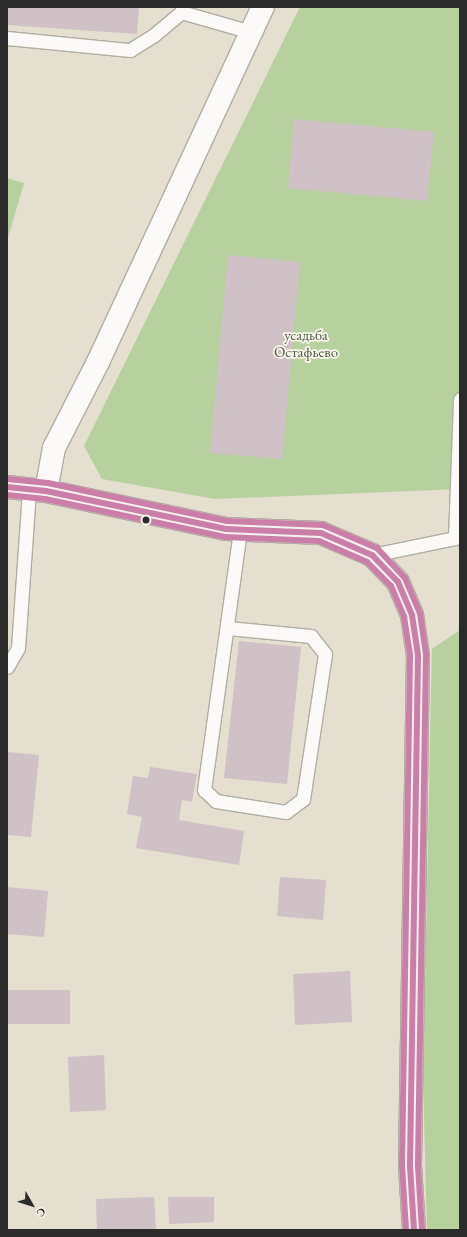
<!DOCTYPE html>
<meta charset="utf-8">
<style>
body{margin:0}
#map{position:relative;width:467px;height:1237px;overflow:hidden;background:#e4dfce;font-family:"EB Garamond",serif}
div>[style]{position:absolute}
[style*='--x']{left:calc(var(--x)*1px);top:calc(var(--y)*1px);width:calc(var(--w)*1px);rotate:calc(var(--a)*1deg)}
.green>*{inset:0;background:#b7d19e}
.building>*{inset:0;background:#cfc1c5}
.roads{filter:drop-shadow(1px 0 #b0ada2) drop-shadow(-1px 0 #b0ada2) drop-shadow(0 1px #b0ada2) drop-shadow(0 -1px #b0ada2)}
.lane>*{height:13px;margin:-6.5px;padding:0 6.5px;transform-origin:6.5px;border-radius:6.5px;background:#fbfaf8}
.street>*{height:22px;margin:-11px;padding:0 11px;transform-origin:11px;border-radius:11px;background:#fbfaf8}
.secondary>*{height:22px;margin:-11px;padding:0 11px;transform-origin:11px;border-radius:11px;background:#f5f2ed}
.bus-1>*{height:6px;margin:-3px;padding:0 3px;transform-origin:3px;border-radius:3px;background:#ca7ea8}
.bus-2>*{height:6px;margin:-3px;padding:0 3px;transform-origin:3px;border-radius:3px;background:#ca7ea8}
.bus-3>*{height:6px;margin:-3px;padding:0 3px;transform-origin:3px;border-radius:3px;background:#ca7ea8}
.dots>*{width:11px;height:11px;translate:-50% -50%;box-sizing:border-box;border:2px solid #fbf7ec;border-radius:50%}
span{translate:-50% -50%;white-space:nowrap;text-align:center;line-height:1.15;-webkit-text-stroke:3.5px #fbf7ec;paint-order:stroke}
.park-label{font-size:15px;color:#4a5a42}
.frame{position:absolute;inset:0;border:8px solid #2b2b2b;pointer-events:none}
.north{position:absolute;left:12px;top:1185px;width:40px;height:40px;-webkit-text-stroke:3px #fbf7ec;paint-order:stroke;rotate:129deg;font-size:11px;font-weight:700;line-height:16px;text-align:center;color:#2b2b2b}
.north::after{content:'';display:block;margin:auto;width:14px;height:18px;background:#2b2b2b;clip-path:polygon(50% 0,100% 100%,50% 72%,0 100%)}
</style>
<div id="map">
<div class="green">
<div style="clip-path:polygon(300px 7px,460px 7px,460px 489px,215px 499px,102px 479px,84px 446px)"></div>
<div style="clip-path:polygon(7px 178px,24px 183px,7px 241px)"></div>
<div style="clip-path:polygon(460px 630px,460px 1230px,427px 1230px,423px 1079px,432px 649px)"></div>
</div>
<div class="building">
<div style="clip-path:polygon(7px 7px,139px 7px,137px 34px,7px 25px)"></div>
<div style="clip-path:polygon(294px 119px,434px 132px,427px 201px,288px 188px)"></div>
<div style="clip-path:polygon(228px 255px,300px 262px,282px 459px,210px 453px)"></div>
<div style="clip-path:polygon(239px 641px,301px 647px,287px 784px,224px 778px)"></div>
<div style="clip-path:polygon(7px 752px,39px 755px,31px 837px,7px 835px)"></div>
<div style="clip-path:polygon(150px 767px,197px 774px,192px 802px,182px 800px,179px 820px,244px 831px,239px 865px,136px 848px,142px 817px,127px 814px,133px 776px,148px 778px)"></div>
<div style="clip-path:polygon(280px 877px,326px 880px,323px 920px,277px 916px)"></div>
<div style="clip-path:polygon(7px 887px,48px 891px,44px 937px,7px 934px)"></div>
<div style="clip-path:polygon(350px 971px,352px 1022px,295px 1025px,293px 974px)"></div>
<div style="clip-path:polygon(7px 990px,70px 990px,70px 1024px,7px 1024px)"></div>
<div style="clip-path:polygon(104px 1055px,106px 1110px,70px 1112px,68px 1057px)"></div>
<div style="clip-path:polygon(154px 1197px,156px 1230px,97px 1230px,96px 1199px)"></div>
<div style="clip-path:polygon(168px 1197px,214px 1197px,214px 1222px,169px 1224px)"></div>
</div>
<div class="roads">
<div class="lane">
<div style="--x:7;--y:38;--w:124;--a:5.6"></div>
<div style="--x:130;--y:50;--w:28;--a:-32"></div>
<div style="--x:154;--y:35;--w:35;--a:-40"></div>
<div style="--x:181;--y:12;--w:73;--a:15.9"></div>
<div style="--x:372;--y:555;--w:85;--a:-11.6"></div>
<div style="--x:455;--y:538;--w:139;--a:-87.9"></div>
<div style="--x:228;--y:628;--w:83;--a:5.5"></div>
<div style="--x:311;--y:636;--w:23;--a:52"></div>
<div style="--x:325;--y:654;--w:147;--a:98.6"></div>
<div style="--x:303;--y:799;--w:21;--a:143"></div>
<div style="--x:286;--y:812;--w:71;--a:-171.1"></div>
<div style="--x:216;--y:801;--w:16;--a:-137"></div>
<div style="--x:204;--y:790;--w:263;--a:-82.1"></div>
<div style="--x:7;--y:667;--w:22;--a:-60"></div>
<div style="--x:18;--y:648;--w:158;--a:-86"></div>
</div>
<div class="street">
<div style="--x:46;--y:491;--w:44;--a:-79.5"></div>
<div style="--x:54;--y:448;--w:99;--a:-62.9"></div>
<div style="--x:99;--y:360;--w:389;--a:-65.1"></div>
</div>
<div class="secondary">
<div style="--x:7;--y:487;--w:39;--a:6"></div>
<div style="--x:46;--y:491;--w:184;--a:11.9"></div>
<div style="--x:226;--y:529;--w:95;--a:2.4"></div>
<div style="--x:321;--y:533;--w:56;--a:23.3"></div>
<div style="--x:372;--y:555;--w:37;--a:46"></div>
<div style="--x:398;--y:582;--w:36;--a:67"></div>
<div style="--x:412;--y:615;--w:40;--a:81.5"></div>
<div style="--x:418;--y:655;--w:511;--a:90.9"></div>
<div style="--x:410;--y:1166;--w:64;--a:86.4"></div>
</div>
</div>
<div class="bus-1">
<div style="--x:7;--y:487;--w:39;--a:6"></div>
<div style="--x:46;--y:491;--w:184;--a:11.9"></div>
<div style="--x:226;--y:529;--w:95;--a:2.4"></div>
<div style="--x:321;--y:533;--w:56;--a:23.3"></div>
<div style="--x:372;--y:555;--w:37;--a:46"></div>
<div style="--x:398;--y:582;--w:36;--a:67"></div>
<div style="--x:412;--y:615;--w:40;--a:81.5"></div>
<div style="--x:418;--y:655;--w:511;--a:90.9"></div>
<div style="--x:410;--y:1166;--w:64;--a:86.4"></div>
</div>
<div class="bus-2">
<div style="--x:7;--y:495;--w:38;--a:6"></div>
<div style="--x:45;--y:499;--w:184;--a:11.9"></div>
<div style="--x:225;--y:537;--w:94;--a:2.4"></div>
<div style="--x:319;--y:541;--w:52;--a:23.6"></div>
<div style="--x:367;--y:562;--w:34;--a:45"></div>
<div style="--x:391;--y:586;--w:34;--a:67"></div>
<div style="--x:404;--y:617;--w:39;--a:81"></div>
<div style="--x:410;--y:656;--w:510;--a:90.9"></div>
<div style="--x:402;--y:1166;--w:64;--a:86.4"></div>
</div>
<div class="bus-3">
<div style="--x:8;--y:479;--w:40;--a:5.7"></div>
<div style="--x:48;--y:483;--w:183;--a:12"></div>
<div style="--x:227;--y:521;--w:96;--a:2.4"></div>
<div style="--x:323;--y:525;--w:59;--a:23.1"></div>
<div style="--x:377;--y:548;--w:41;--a:47"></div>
<div style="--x:405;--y:578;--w:38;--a:67"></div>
<div style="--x:420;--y:613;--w:41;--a:81.7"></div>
<div style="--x:426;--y:654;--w:512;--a:90.9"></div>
<div style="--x:418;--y:1166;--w:64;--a:86.4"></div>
</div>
<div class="dots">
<div style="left:146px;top:520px;background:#2b2b2b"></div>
</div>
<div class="park-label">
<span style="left:306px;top:343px">усадьба<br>Остафьево</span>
</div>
<div class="frame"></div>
<div class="north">С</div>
</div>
